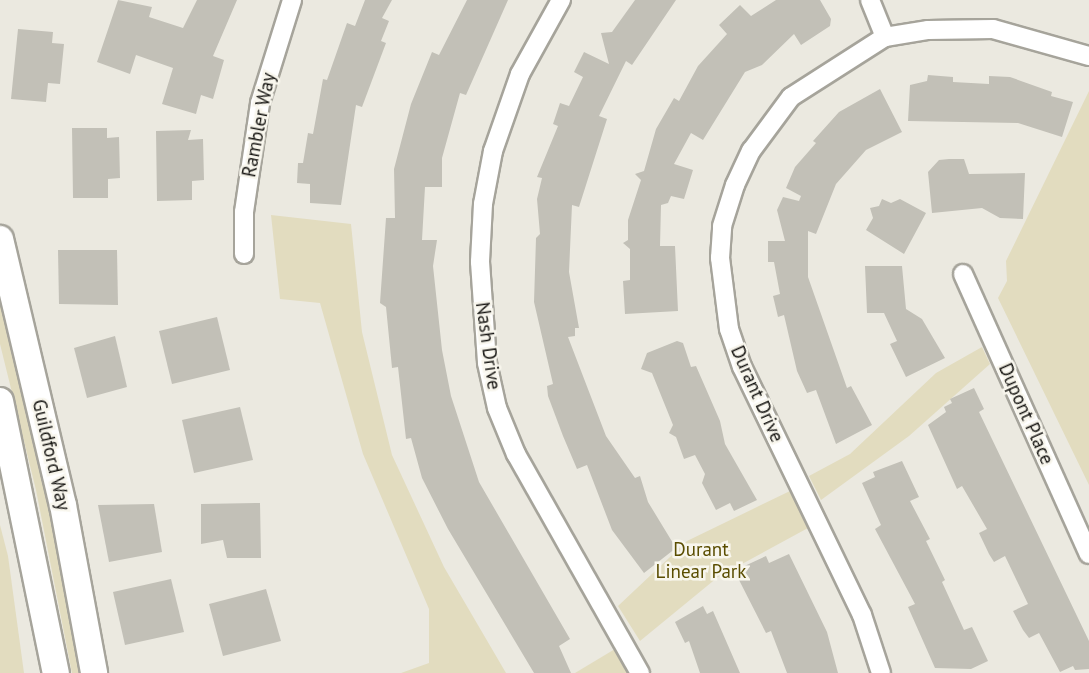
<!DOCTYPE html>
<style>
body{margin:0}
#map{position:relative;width:1089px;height:673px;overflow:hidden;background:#ebe9e0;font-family:"PT Sans",sans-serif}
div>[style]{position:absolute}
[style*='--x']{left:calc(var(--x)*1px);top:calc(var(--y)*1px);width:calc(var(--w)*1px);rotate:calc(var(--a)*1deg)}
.green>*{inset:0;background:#e2dcbf}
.building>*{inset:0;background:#c2c0b7}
.roads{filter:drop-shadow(2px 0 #a6a49b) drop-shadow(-2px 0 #a6a49b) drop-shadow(0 2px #a6a49b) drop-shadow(0 -2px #a6a49b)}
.minor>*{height:18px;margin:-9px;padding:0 9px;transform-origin:9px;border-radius:9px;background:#fff}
.secondary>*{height:26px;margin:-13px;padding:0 13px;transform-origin:13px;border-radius:13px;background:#fff}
span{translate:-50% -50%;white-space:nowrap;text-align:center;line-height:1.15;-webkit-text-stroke:5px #f8f6ed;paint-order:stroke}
.street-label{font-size:19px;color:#151411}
.park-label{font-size:19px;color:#5a4d00}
</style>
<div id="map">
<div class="green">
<div style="clip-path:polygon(1089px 91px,1089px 485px,998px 298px,1007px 281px,1006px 261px)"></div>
<div style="clip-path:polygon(271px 215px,351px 224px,362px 332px,392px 455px,444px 567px,506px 673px,401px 673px,429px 663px,429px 609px,363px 454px,320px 303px,280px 299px)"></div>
<div style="clip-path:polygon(0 296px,46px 482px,82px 673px,72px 673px,36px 490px,0 344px)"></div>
<div style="clip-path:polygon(982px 347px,990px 364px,909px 436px,821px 500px,809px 476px,850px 454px,936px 373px)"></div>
<div style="clip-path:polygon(790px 491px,808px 528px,718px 577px,640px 641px,618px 606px,687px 541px)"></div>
<div style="clip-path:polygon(0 525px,8px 556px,24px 673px,0 673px)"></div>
<div style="clip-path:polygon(615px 649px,628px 673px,575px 673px)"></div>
</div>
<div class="building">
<div style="clip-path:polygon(118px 0,152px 7px,149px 17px,183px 28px,197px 0,237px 0,213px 56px,224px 60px,213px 99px,201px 95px,196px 114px,162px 104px,173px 68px,136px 55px,130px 74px,97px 62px)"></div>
<div style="clip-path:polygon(365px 0,392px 0,382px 18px,389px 21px,381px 41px,386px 43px,362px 107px,356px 105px,341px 205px,310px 203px,310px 184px,297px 183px,298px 163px,303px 163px,308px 133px,313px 134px,323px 79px,327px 80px,347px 23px,355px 26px)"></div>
<div style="clip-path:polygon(467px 0,508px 0,466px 95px,460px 93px,442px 158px,442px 187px,425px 187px,422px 240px,437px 240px,433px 266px,442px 350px,451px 396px,479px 482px,570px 639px,559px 646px,571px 673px,534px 673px,448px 529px,422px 478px,411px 438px,406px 439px,398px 367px,392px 368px,386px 307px,380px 303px,386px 218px,395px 218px,394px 169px,411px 104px,432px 52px,439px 55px)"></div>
<div style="clip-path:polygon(635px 0,676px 0,632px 65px,626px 61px,599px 116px,607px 119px,579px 207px,572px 205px,569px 272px,579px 328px,575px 328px,575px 336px,568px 337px,606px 436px,635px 478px,640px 476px,648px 502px,676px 548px,644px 573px,612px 530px,587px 465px,577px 469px,563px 436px,548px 396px,547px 386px,553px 384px,534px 302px,536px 238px,540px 234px,537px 199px,542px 178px,537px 177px,558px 126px,553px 124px,560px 103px,569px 106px,583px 77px,574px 72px,584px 52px,609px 64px,601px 33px,612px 32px)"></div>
<div style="clip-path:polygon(776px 0,820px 0,831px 19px,830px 26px,801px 45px,794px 34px,762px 65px,745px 72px,703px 140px,691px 133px,674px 164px,693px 170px,684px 199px,671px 196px,668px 203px,661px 205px,660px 246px,675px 246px,678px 311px,625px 314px,623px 281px,630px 280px,630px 249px,623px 243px,628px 240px,628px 220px,641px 180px,635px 174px,644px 171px,656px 129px,674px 98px,679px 101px,698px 66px,727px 34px,719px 25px,740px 5px,751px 16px)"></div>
<div style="clip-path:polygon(18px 29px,53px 32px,52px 43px,64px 44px,60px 84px,48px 83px,46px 102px,11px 99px)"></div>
<div style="clip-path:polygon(928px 75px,953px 77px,953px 82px,989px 84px,989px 76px,1010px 77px,1052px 92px,1051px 96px,1073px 102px,1062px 137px,1018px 123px,908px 121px,910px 85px,927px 81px)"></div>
<div style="clip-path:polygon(880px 89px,902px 132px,866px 150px,836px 184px,816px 234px,808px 231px,808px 277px,847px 388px,851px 386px,872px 425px,836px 444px,816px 390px,807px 393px,797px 371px,784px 315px,778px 317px,773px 296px,780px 294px,774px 262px,768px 262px,768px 241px,785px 241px,777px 210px,783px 197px,799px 201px,801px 196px,786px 188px,795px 167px,816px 143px,813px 141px,839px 112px)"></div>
<div style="clip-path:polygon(72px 128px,107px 128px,107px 138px,119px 137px,120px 178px,108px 179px,108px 198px,73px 198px)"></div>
<div style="clip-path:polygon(191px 130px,188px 140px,203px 139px,204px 180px,192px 181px,192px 200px,157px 201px,156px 131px)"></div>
<div style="clip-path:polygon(949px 159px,964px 159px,969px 174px,1025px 173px,1023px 219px,1000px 218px,982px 208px,932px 213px,928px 172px,939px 160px)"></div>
<div style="clip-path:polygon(882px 199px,891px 203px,900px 199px,926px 213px,904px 254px,866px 230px,873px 218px,870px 208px,879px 206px)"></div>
<div style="clip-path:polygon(58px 250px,117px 250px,118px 305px,59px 304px)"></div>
<div style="clip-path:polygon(865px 266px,902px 266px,906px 309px,922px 319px,945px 358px,906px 377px,890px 344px,897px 341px,884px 313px,867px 313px)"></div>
<div style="clip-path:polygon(217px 317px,230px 370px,172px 384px,159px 331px)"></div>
<div style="clip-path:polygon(115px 336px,127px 387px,87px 398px,74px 348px)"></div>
<div style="clip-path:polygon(677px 341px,683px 343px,691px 367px,696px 366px,720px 421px,725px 444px,757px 500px,734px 511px,730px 503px,716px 510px,702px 483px,705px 474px,695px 455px,684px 459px,676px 437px,669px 433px,673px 425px,652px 373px,641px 369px,647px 353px)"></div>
<div style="clip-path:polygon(974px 388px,984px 409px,979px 412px,1089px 641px,1089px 669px,1075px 670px,1073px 666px,1060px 672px,1039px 633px,1029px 638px,1023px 630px,1013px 611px,1028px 604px,1005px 556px,994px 562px,989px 554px,979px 533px,987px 529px,962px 486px,957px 489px,928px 425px,946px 412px,944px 407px,952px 403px,950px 399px)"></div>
<div style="clip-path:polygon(240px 407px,253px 460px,194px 473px,182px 420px)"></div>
<div style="clip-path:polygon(902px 461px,919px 497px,910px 501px,930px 539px,926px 541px,945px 580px,942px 582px,964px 630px,972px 627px,988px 661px,971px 669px,935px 668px,908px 607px,915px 604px,875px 529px,881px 525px,862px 483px,875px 477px,873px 472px)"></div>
<div style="clip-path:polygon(260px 503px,261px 558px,227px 558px,223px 540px,201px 544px,201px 504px)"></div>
<div style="clip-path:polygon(154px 504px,162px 552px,109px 562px,98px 505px)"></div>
<div style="clip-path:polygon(789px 554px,827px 632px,838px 673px,787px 673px,771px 631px,766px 633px,738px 578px,742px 577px,738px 569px,766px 556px,769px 563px)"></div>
<div style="clip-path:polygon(171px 579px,184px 632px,125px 645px,113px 592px)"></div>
<div style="clip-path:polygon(266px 589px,281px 641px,223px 656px,209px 604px)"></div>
<div style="clip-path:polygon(703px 606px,707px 614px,713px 611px,740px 673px,700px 673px,689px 641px,685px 643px,675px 622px)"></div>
</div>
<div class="roads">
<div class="minor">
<div style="--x:561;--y:0;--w:85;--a:119"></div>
<div style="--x:520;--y:74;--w:82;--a:109.3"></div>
<div style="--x:493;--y:151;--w:54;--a:100.7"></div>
<div style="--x:483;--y:204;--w:58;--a:93"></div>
<div style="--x:480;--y:262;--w:101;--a:86"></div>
<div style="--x:487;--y:363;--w:46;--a:77.5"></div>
<div style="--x:497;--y:408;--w:50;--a:67.6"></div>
<div style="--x:516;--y:454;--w:252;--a:60.5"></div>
<div style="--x:870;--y:0;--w:40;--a:68"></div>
<div style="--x:244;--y:254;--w:42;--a:-90"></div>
<div style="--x:244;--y:212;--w:110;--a:-81.6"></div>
<div style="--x:260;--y:103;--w:108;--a:-72.7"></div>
<div style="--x:963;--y:274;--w:307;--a:65.8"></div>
<div style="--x:881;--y:673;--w:61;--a:-108.1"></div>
<div style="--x:862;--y:615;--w:276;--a:-115.8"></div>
<div style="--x:742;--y:367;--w:40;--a:-108.9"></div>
<div style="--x:729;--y:329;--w:72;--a:-97.2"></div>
<div style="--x:720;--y:258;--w:32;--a:-86"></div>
<div style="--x:722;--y:226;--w:43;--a:-72.4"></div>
<div style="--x:735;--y:185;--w:38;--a:-65"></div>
<div style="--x:751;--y:151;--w:67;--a:-53.5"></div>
<div style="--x:791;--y:97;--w:112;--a:-32.6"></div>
<div style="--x:885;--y:37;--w:44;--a:-9.2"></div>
<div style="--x:928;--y:30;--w:65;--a:-0.9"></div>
<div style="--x:993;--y:29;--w:100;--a:15.7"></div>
</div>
<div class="secondary">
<div style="--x:0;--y:239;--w:273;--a:76.7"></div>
<div style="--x:63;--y:505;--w:171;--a:79.5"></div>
<div style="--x:0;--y:401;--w:278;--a:78.4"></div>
</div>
</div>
<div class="street-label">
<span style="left:259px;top:125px;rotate:-79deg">Rambler Way</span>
<span style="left:488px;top:346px;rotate:82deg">Nash Drive</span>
<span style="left:757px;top:394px;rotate:66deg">Durant Drive</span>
<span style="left:1026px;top:414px;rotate:66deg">Dupont Place</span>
<span style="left:51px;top:455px;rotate:77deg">Guildford Way</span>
</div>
<div class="park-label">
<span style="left:701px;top:561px">Durant<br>Linear Park</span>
</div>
</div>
